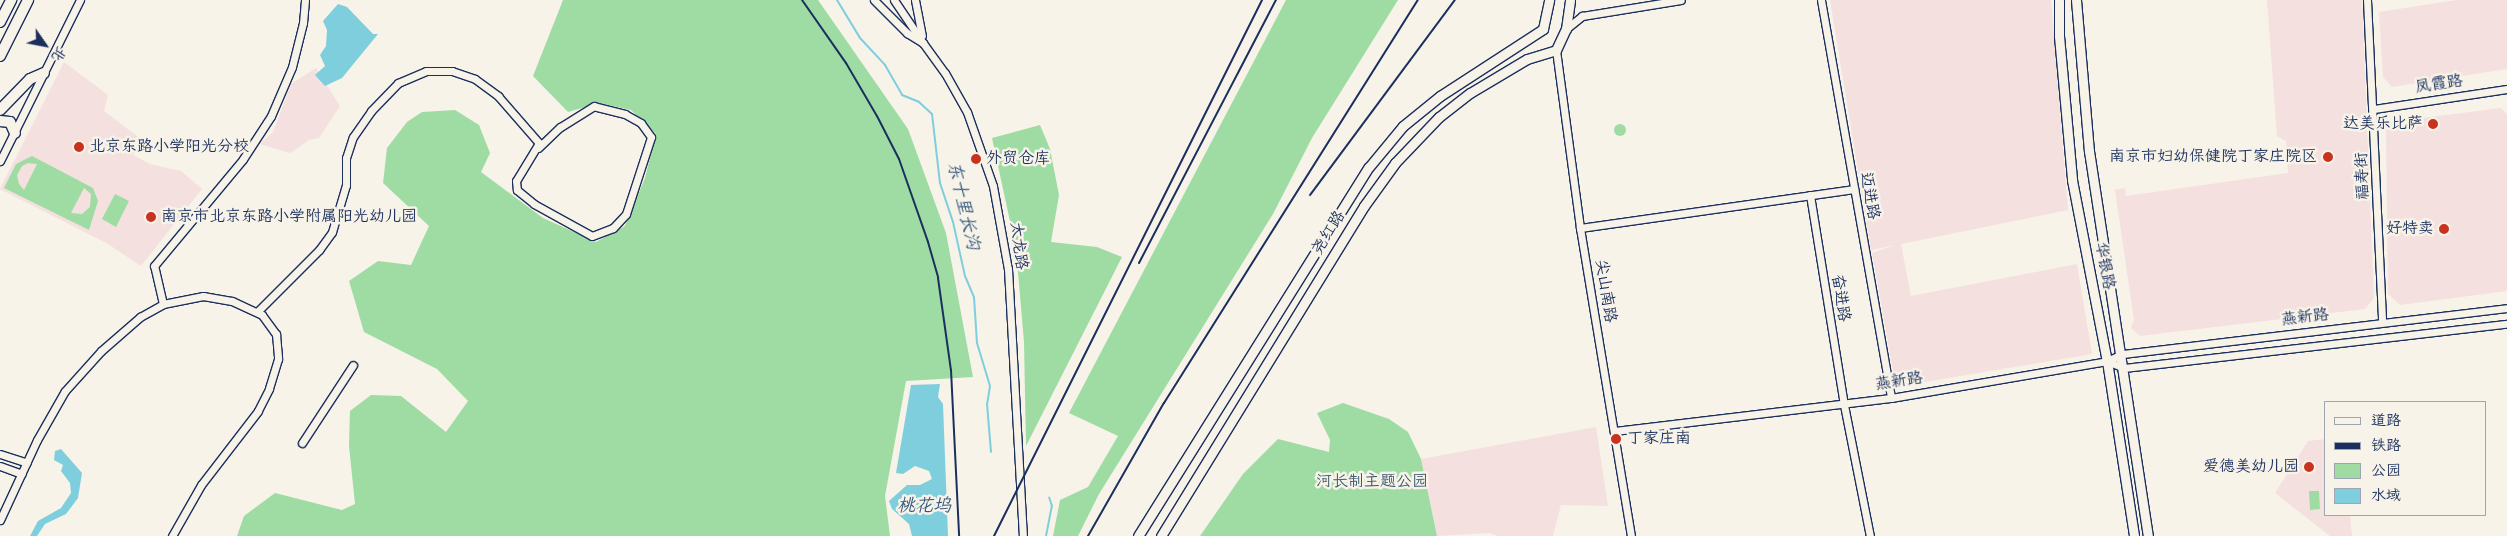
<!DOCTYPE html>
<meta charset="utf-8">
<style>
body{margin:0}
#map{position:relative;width:2507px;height:536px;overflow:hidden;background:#f7f3e8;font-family:"Indie Flower","LXGW WenKai TC",sans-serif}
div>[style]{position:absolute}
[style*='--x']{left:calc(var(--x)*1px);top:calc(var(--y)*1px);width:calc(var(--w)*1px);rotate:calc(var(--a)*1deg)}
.built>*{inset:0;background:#f4e0de}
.green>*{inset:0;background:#9edca4}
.round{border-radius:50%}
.water>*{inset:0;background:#7fcedd}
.stream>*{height:2px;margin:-1px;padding:0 1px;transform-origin:1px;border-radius:1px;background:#7fcedd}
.roads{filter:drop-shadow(1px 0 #1b2f5e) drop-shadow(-1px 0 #1b2f5e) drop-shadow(0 1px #1b2f5e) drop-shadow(0 -1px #1b2f5e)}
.minor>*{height:7px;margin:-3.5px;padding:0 3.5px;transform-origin:3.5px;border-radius:3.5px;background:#f7f3e8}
.major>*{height:9px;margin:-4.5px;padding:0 4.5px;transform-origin:4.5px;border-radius:4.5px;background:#f7f3e8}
.highway>*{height:10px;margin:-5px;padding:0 5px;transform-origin:5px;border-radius:5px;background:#f7f3e8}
.rail>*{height:2px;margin:-1px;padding:0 1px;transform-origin:1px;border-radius:1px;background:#1b2f5e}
.dots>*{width:14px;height:14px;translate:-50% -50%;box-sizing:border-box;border:2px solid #f7f3e8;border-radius:50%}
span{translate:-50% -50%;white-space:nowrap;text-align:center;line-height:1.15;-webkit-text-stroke:5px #f7f3e8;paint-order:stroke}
.street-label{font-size:16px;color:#1b2f5e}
.poi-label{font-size:16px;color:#1b2f5e}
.right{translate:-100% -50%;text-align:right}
.left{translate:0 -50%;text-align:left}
.park-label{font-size:16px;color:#3c5a70}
.water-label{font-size:18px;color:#34577e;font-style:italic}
.legend{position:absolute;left:2324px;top:401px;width:162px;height:115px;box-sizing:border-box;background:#f7f3e8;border:1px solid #9fa5b1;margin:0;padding:6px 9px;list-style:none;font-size:15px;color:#1b2f5e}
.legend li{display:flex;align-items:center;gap:10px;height:25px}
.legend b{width:25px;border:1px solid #9fa5b1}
.north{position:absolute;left:20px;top:20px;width:50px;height:50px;-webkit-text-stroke:4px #f7f3e8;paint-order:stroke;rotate:123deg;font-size:14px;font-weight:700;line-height:20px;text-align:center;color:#1b2f5e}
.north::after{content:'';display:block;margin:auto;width:18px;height:22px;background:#1b2f5e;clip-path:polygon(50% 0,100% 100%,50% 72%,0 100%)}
</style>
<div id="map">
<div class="built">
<div style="clip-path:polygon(1830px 0,2051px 0,2068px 210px,1901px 244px,1911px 296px,2077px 264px,2092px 354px,1900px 386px,1895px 381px,1872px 253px,1895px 245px,1871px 250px)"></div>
<div style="clip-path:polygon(2267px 0,2362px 0,2374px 298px,2365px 309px,2140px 336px,2131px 328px,2134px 320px,2115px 190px,2125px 188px,2126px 196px,2288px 173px,2286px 141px,2277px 136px)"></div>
<div style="clip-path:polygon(2457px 0,2507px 0,2507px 69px,2392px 87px,2383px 77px,2379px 12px)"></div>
<div style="clip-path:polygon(64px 62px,108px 95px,104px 111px,141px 139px,133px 155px,150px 164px,181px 171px,202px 189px,141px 266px,108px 244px,0 189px)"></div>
<div style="clip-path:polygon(316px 68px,340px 106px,319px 138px,309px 140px,290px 153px,260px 144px,273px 132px,291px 84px)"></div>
<div style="clip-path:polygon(2501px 108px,2507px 114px,2507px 291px,2400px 305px,2388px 294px,2386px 127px,2391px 122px)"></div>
<div style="clip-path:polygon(1596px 427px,1608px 506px,1561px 505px,1553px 536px,1498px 536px,1490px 533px,1437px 536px,1421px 459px)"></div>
<div style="clip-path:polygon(2326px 439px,2326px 515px,2350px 515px,2352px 536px,2330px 536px,2275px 493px,2308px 441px)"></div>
</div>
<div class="green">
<div style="clip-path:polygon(563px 0,818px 0,908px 129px,946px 233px,973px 377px,906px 381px,885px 496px,890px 536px,237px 536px,244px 516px,275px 493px,342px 510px,355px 504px,349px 446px,350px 411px,371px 395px,401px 396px,446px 432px,468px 401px,437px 369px,364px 332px,349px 281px,378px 261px,411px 265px,429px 226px,383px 183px,387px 148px,407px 122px,422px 112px,455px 110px,479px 125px,490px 153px,481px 172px,543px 218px,596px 242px,625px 226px,645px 178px,656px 134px,631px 110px,599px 103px,568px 112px,533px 76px)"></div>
<div style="clip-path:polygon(1286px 0,1398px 0,1312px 138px,1273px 214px,1099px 494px,1078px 536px,1053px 536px,1060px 500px,1088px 487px,1118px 436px,1069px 413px)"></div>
<div class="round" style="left:1614px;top:124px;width:12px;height:12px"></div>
<div style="clip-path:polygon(1040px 125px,1050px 149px,1059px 195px,1051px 242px,1097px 247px,1122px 257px,1026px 446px,1024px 342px,1016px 249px,992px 138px)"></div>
<div style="clip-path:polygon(evenodd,32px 156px,93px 188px,98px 201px,89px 230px,4px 188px,16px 164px,32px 156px,28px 163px,37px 164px,24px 190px,19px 184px,17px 175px,22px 166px,28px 163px,32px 156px,84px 188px,91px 194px,90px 207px,82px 214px,71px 213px,84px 188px)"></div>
<div style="clip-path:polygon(115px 194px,129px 201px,116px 227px,102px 219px)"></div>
<div style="clip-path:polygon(1343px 403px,1389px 419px,1408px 432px,1421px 459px,1437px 536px,1200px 536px,1243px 474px,1278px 439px,1329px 452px,1330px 440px,1317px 413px)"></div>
<div style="clip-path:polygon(2309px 491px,2319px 491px,2320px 509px,2310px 510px)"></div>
</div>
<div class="water">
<div style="clip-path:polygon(338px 4px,347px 7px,373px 34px,378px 34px,342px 78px,325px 86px,315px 75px,325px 66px,320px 55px,326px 46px,327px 30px,323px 21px)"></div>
<div style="clip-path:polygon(940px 384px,938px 397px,943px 404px,948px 536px,912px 536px,909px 524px,892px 509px,889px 501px,907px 485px,920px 485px,932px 479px,929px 471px,915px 466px,903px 474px,896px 473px,911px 385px)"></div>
<div style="clip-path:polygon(61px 449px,82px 473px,78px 498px,66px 514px,45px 524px,37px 536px,30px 536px,38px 521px,61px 508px,71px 493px,70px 483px,61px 471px,63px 465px,54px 460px,55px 451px)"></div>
</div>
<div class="stream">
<div style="--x:837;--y:0;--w:44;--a:58.8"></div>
<div style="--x:860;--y:38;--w:37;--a:47"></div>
<div style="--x:885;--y:65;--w:34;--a:60"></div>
<div style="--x:902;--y:95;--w:18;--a:22"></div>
<div style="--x:919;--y:102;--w:18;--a:43"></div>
<div style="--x:932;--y:114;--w:69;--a:83.4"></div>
<div style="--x:940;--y:183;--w:41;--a:71.6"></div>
<div style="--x:953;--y:222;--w:55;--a:77.5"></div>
<div style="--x:965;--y:276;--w:23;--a:67"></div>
<div style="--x:974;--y:297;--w:46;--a:86.3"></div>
<div style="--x:977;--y:343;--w:45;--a:73.2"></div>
<div style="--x:990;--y:386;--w:18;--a:99"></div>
<div style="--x:987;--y:404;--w:48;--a:85.2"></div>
<div style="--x:1046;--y:536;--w:31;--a:-79"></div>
<div style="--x:1052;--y:506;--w:9;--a:-108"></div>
</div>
<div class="roads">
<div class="minor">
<div style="--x:874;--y:0;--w:47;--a:45"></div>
<div style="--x:907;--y:33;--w:19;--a:32"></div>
<div style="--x:923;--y:43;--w:37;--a:54"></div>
<div style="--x:945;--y:73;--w:45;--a:60.6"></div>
<div style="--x:967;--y:112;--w:78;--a:70.6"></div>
<div style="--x:993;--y:186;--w:84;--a:79.8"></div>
<div style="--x:1008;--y:269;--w:267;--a:86.8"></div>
<div style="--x:894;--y:0;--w:52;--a:56"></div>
<div style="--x:915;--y:0;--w:36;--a:79"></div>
<div style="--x:1821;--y:0;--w:404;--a:80"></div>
<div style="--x:2367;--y:0;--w:322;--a:87.3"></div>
<div style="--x:1566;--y:29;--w:21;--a:-39"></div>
<div style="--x:1582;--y:16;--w:100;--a:-9.2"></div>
<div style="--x:1556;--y:50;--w:180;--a:82.3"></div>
<div style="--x:1580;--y:228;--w:312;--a:80.6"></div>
<div style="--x:2374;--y:109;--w:134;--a:-8.6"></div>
<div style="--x:0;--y:161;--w:180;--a:-63.6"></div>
<div style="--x:1810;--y:195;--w:213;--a:80.8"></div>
<div style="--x:1844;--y:405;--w:134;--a:78.8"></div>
<div style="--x:1580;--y:228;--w:277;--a:-8.1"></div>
<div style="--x:163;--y:304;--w:39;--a:-103"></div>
<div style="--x:154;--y:266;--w:139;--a:-50.2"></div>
<div style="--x:243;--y:159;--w:51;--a:-56.9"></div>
<div style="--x:271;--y:116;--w:53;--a:-66.8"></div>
<div style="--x:292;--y:67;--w:45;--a:-76"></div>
<div style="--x:303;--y:23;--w:23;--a:-85"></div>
<div style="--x:257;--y:312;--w:88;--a:-45"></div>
<div style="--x:319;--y:250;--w:22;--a:-54"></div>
<div style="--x:332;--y:232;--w:49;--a:-73.4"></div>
<div style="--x:346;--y:185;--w:27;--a:-90"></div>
<div style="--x:346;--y:158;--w:22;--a:-72"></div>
<div style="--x:353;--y:137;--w:32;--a:-55"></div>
<div style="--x:371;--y:111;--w:39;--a:-46"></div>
<div style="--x:398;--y:83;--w:30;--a:-23"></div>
<div style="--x:426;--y:71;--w:26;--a:0"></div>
<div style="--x:452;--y:71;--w:24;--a:19"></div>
<div style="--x:475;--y:79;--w:29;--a:36"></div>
<div style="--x:498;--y:96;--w:62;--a:48.9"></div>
<div style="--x:539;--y:143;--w:44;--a:121.2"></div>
<div style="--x:516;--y:181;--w:9;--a:84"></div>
<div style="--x:517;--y:190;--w:22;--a:39"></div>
<div style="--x:534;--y:204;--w:66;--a:28.9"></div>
<div style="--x:592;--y:236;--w:22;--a:-21"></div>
<div style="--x:613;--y:228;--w:19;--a:-47"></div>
<div style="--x:626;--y:214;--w:81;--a:-72"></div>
<div style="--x:651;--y:137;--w:17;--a:-126"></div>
<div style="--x:641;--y:123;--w:18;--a:-151"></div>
<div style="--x:625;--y:114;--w:32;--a:-166"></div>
<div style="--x:594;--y:106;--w:40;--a:148"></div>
<div style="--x:560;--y:127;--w:30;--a:136"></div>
<div style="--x:2107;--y:361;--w:18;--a:22"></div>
<div style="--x:2124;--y:368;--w:386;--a:-6.6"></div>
<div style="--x:1614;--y:431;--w:279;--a:-6.8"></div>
<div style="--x:1891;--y:398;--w:219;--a:-9.7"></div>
<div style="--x:2107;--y:361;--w:17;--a:-25"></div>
<div style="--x:2122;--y:354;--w:388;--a:-6.8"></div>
<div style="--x:302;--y:443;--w:93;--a:-56.8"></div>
<div style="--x:0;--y:454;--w:28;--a:18"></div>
<div style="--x:0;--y:466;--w:23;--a:20"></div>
<div style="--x:0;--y:520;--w:88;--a:-65.2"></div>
<div style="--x:37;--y:440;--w:56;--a:-60.3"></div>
<div style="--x:65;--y:391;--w:54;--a:-48"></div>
<div style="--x:101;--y:351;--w:52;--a:-41.1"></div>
<div style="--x:140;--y:317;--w:26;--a:-29"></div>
<div style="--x:163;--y:304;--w:41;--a:-11.3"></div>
<div style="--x:203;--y:296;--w:29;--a:10"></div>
<div style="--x:232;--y:301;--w:33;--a:25"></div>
<div style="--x:262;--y:315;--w:24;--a:54"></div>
<div style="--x:276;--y:334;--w:25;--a:85"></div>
<div style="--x:278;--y:359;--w:31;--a:107"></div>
<div style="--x:269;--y:389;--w:25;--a:117"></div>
<div style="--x:258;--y:411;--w:93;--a:127.6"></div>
<div style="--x:201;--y:485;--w:59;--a:119.6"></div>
</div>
<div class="major">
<div style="--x:2059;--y:0;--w:36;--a:90"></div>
<div style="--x:2059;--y:36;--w:145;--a:84.8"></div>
<div style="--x:2072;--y:180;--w:184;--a:79.1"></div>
<div style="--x:2107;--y:361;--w:177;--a:81.2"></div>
<div style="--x:2076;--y:0;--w:152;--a:85.1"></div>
<div style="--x:2089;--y:151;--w:389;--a:81.3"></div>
<div style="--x:1138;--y:536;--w:435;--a:-58"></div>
<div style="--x:1369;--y:167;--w:53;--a:-50.3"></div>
<div style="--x:1403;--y:126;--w:48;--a:-39"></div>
<div style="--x:1440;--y:96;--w:123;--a:-33"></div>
<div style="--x:1543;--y:29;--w:30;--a:-78"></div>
<div style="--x:1161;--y:536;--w:387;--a:-58.4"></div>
<div style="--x:1364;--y:206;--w:53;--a:-54.2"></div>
<div style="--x:1395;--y:163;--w:64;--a:-46.3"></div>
<div style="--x:1439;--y:117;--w:39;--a:-38"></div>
<div style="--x:1470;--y:93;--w:66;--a:-30.8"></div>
<div style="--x:1527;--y:59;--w:30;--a:-17"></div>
<div style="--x:1556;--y:50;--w:23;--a:-65"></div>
<div style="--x:1566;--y:29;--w:29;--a:-82"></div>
</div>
<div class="highway">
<div style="--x:0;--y:22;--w:25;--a:-63"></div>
<div style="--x:0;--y:56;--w:63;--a:-63.4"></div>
<div style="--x:0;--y:110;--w:43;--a:-45.9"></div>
<div style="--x:30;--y:79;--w:15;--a:-23"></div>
<div style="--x:0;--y:121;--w:10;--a:6"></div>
<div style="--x:10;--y:122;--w:12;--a:66"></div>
</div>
</div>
<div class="rail">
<div style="--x:802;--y:0;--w:77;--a:55.1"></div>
<div style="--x:846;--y:63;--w:61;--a:59.7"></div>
<div style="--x:877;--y:116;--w:48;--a:62.9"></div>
<div style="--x:899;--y:159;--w:88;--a:70.7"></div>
<div style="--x:928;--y:242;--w:37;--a:74"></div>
<div style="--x:938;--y:278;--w:93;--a:82"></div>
<div style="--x:951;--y:370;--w:166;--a:87.2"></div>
<div style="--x:1310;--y:195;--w:243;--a:-53.4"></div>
<div style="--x:1139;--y:263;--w:297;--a:-62.5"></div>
<div style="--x:994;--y:536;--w:599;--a:-63.43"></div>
<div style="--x:1088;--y:536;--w:153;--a:-60.3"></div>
<div style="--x:1164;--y:403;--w:476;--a:-57.8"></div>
</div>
<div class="dots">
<div style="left:2433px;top:124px;background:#c8321e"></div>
<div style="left:79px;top:147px;background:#c8321e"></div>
<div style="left:2328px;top:157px;background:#c8321e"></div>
<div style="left:976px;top:159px;background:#c8321e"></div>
<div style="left:151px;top:217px;background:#c8321e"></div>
<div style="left:2444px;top:229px;background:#c8321e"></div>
<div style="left:1616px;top:439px;background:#c8321e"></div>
<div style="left:2309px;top:467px;background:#c8321e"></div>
</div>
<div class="street-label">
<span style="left:2439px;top:85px;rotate:-9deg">凤霞路</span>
<span style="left:2363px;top:176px;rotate:-92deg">福寿街</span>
<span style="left:1869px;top:196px;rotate:80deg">迈进路</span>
<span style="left:1329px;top:233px;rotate:-58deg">尧红路</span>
<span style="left:1018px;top:246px;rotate:82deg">太龙路</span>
<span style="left:2104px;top:266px;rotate:79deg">华银路</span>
<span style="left:1605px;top:291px;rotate:81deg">尖山南路</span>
<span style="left:1840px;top:298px;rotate:81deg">奋进路</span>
<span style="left:2305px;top:318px;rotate:-7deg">燕新路</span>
<span style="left:1899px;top:382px;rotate:-9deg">燕新路</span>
</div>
<div class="poi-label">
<span class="right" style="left:2423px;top:124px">达美乐比萨</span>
<span class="left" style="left:89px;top:147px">北京东路小学阳光分校</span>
<span class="right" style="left:2317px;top:157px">南京市妇幼保健院丁家庄院区</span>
<span class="left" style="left:986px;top:159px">外贸仓库</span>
<span class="left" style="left:161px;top:217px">南京市北京东路小学附属阳光幼儿园</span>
<span class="right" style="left:2434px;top:229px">好特卖</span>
<span class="left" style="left:1627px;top:439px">丁家庄南</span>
<span class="right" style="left:2299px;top:467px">爱德美幼儿园</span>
</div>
<div class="park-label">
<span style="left:1372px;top:482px">河长制主题公园</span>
</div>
<div class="water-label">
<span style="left:962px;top:206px;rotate:77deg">东十里长沟</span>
<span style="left:924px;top:507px">桃花坞</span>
</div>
<ul class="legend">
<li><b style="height:6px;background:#f7f3e8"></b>道路</li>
<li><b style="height:6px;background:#1b2f5e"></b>铁路</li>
<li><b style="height:14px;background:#9edca4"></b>公园</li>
<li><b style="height:14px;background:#7fcedd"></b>水域</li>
</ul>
<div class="north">北</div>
</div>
